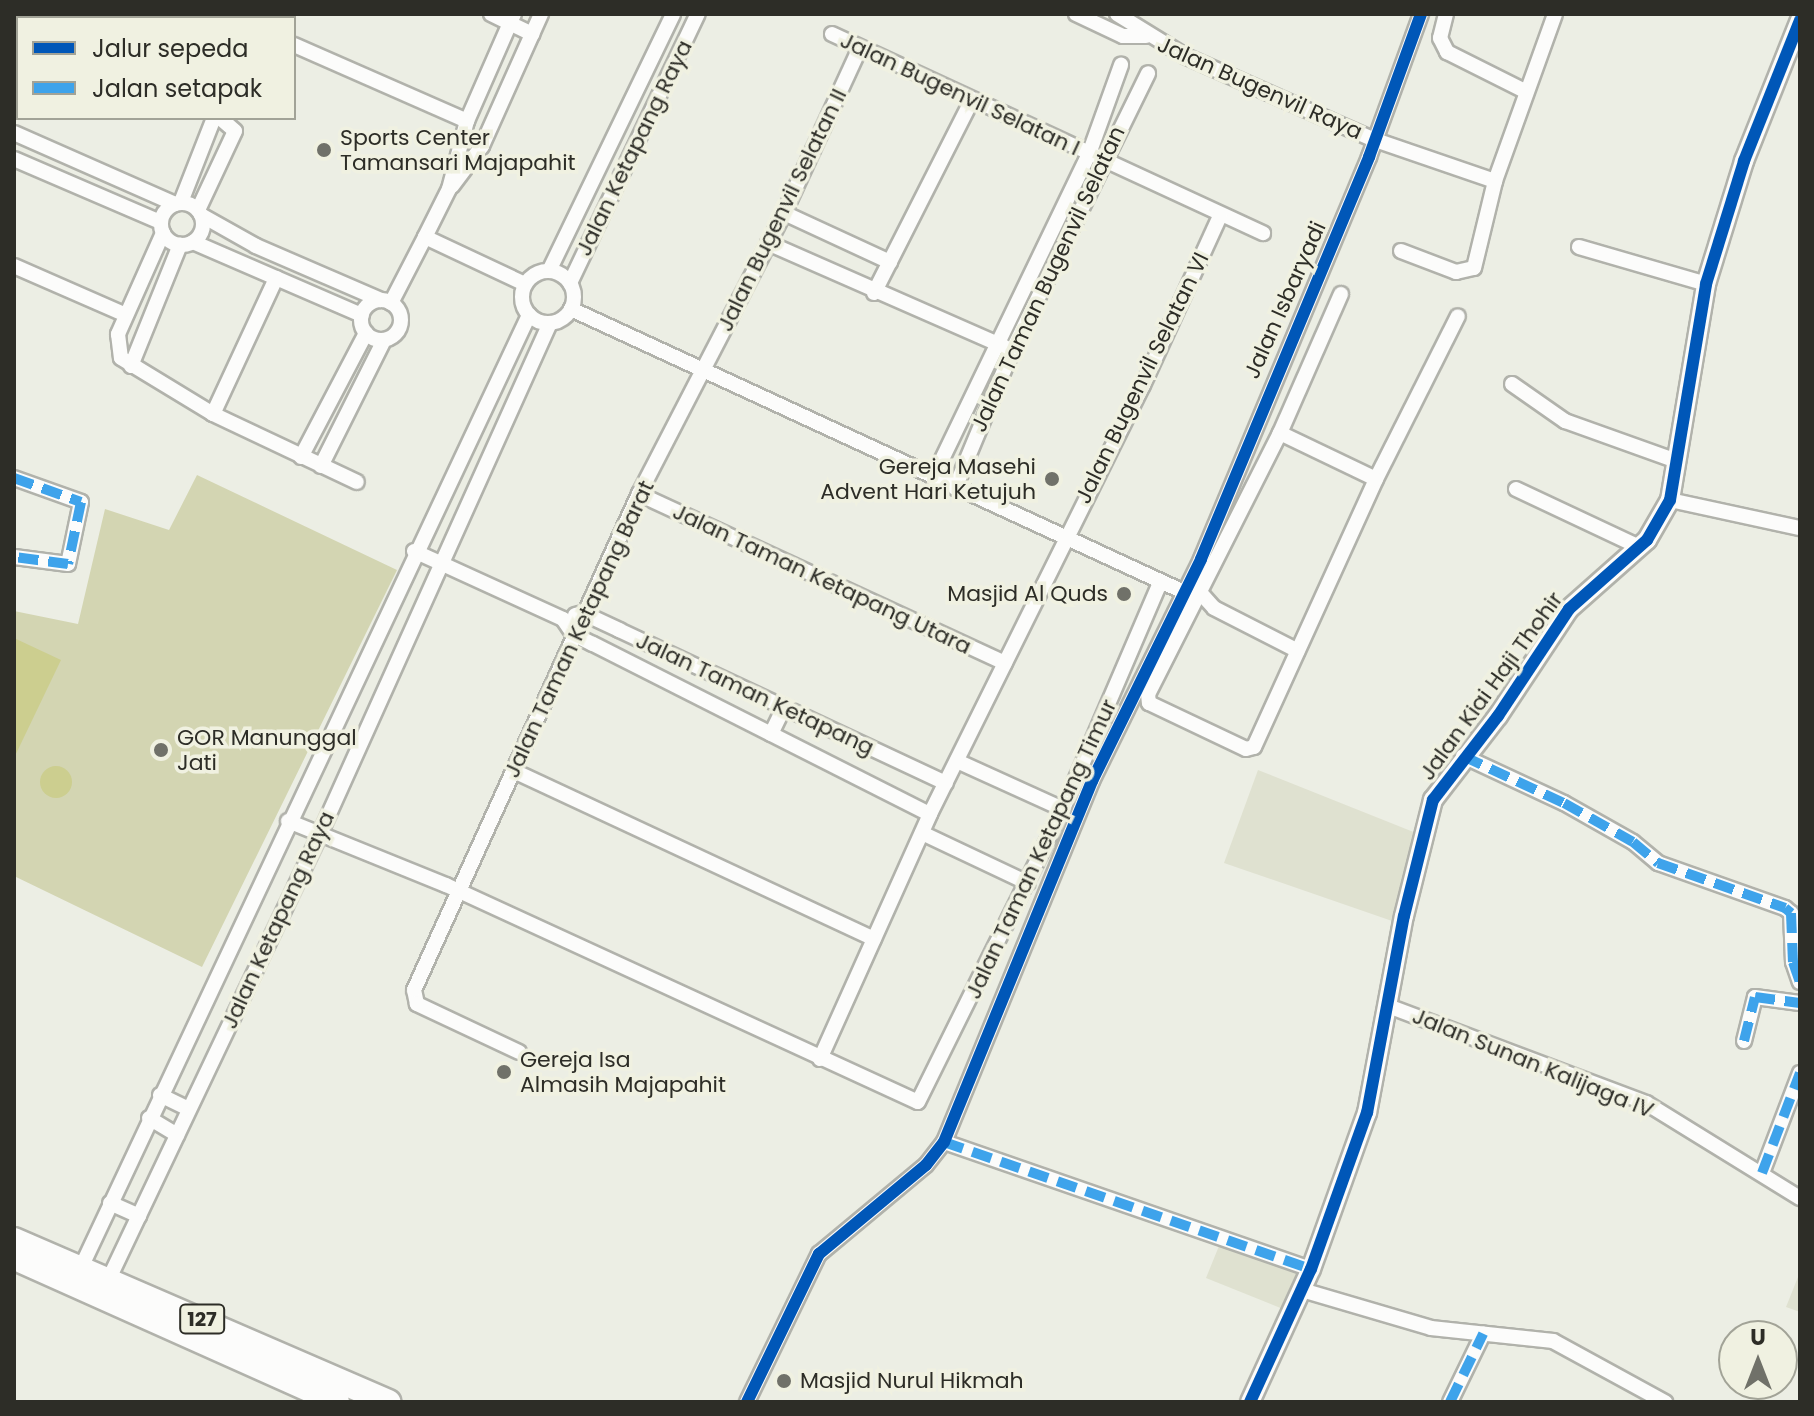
<!DOCTYPE html>
<style>
body{margin:0}
#map{position:relative;width:1814px;height:1416px;overflow:hidden;background:#eceee4;font-family:Poppins,sans-serif}
div>[style]{position:absolute}
[style*='--x']{left:calc(var(--x)*1px);top:calc(var(--y)*1px);width:calc(var(--w)*1px);rotate:calc(var(--a)*1deg)}
.built>*{inset:0;background:#dfe1d0}
.green>*{inset:0;background:#d3d5b2}
.water>*{inset:0;background:#ccce8f}
.round{border-radius:50%}
.roads{filter:drop-shadow(2px 0 #b1b2ab) drop-shadow(-2px 0 #b1b2ab) drop-shadow(0 2px #b1b2ab) drop-shadow(0 -2px #b1b2ab)}
.minor>*{height:14px;margin:-7px;padding:0 7px;transform-origin:7px;border-radius:7px;background:#fcfcfb}
.minor>.ring{margin:-7px;padding:0;box-sizing:content-box;background:none;border:14px solid #fcfcfb;border-radius:50%}
.tertiary>*{height:18px;margin:-9px;padding:0 9px;transform-origin:9px;border-radius:9px;background:#fcfcfb}
.primary>*{height:24px;margin:-12px;padding:0 12px;transform-origin:12px;border-radius:12px;background:#fcfcfb}
.quiet>*{height:10px;margin-top:-5px;transform-origin:0;background:repeating-linear-gradient(90deg,#3ea3eb 0 20px,transparent 0 30px)}
.cycleway>*{height:12px;margin:-6px;padding:0 6px;transform-origin:6px;border-radius:6px;background:#0057b8}
.dots>*{width:22px;height:22px;translate:-50% -50%;box-sizing:border-box;border:4px solid #f0f1e1;border-radius:50%}
span{translate:-50% -50%;white-space:nowrap;text-align:center;line-height:1.15;-webkit-text-stroke:7px #f0f1e1;paint-order:stroke}
.shield-label span{padding:2px 6px;background:#f0f1e1;border:2px solid;border-radius:6px;-webkit-text-stroke-width:0}
.shield-label{font-size:20px;color:#2d2d27;font-weight:700}
.street-label{font-size:22px;color:#2d2d27}
.poi-label{font-size:22px;color:#2d2d27}
.left{translate:0 -50%;text-align:left}
.right{translate:-100% -50%;text-align:right}
.frame{position:absolute;inset:0;border:16px solid #2d2d27;pointer-events:none}
.legend{position:absolute;left:16px;top:16px;width:280px;height:104px;box-sizing:border-box;background:#f0f1e1;border:2px solid #a2a397;margin:0;padding:10px 14px;list-style:none;font-size:24px;color:#2d2d27}
.legend li{display:flex;align-items:center;gap:16px;height:40px}
.legend b{width:40px;border:2px solid #a2a397}
.north{position:absolute;left:1718px;top:1320px;width:80px;height:80px;box-sizing:border-box;background:#f0f1e1;border:2px solid #a2a397;border-radius:50%;rotate:0deg;font-size:22px;font-weight:700;line-height:32px;text-align:center;color:#2d2d27}
.north::after{content:'';display:block;margin:auto;width:28px;height:36px;background:#707169;clip-path:polygon(50% 0,100% 100%,50% 72%,0 100%)}
</style>
<div id="map">
<div class="built">
<div style="clip-path:polygon(1258px 770px,1416px 833px,1395px 922px,1224px 863px)"></div>
<div style="clip-path:polygon(1221px 1241px,1300px 1269px,1283px 1309px,1206px 1278px)"></div>
<div style="clip-path:polygon(1800px 1272px,1800px 1312px,1786px 1307px)"></div>
</div>
<div class="green">
<div style="clip-path:polygon(197px 475px,397px 570px,202px 967px,14px 876px,14px 611px,78px 624px,105px 509px,169px 530px)"></div>
</div>
<div class="water">
<div style="clip-path:polygon(14px 638px,61px 660px,14px 758px)"></div>
<div class="round" style="left:40px;top:766px;width:32px;height:32px"></div>
</div>
<div class="roads">
<div class="minor">
<div style="--x:232;--y:14;--w:8;--a:30"></div>
<div style="--x:491;--y:14;--w:46;--a:26"></div>
<div style="--x:1076;--y:14;--w:52;--a:25.1"></div>
<div style="--x:1123;--y:36;--w:23;--a:0"></div>
<div style="--x:1117;--y:14;--w:80;--a:31.7"></div>
<div style="--x:1185;--y:56;--w:208;--a:23.9"></div>
<div style="--x:1375;--y:140;--w:127;--a:18.9"></div>
<div style="--x:1446;--y:14;--w:25;--a:104"></div>
<div style="--x:1440;--y:38;--w:16;--a:63"></div>
<div style="--x:1447;--y:52;--w:87;--a:26.6"></div>
<div style="--x:14;--y:22;--w:4;--a:14"></div>
<div style="--x:832;--y:34;--w:475;--a:24.8"></div>
<div style="--x:294;--y:45;--w:189;--a:23.7"></div>
<div style="--x:14;--y:133;--w:176;--a:23.8"></div>
<div style="--x:14;--y:159;--w:159;--a:23.3"></div>
<div style="--x:452;--y:186;--w:50;--a:-53.1"></div>
<div style="--x:482;--y:146;--w:145;--a:-65.9"></div>
<div style="--x:181;--y:202;--w:90;--a:-68.6"></div>
<div class="ring" style="left:161px;top:203px;width:28px;height:28px"></div>
<div style="--x:198;--y:210;--w:87;--a:-64.9"></div>
<div style="--x:235;--y:131;--w:20;--a:-139"></div>
<div style="--x:784;--y:213;--w:117;--a:24.8"></div>
<div style="--x:201;--y:215;--w:63;--a:29.4"></div>
<div style="--x:256;--y:246;--w:136;--a:23.4"></div>
<div style="--x:163;--y:233;--w:111;--a:114"></div>
<div style="--x:118;--y:334;--w:24;--a:83"></div>
<div style="--x:121;--y:358;--w:108;--a:31.3"></div>
<div style="--x:213;--y:414;--w:159;--a:25.3"></div>
<div style="--x:425;--y:237;--w:54;--a:-63.4"></div>
<div style="--x:449;--y:189;--w:70;--a:-75.2"></div>
<div style="--x:467;--y:121;--w:117;--a:-66.3"></div>
<div style="--x:193;--y:242;--w:184;--a:23.4"></div>
<div style="--x:768;--y:243;--w:259;--a:23.7"></div>
<div style="--x:1579;--y:247;--w:132;--a:16.2"></div>
<div style="--x:1401;--y:251;--w:59;--a:20.9"></div>
<div style="--x:1456;--y:272;--w:18;--a:-13"></div>
<div style="--x:1474;--y:268;--w:89;--a:-76.4"></div>
<div style="--x:1495;--y:181;--w:177;--a:-70.2"></div>
<div style="--x:14;--y:266;--w:122;--a:23.6"></div>
<div style="--x:549;--y:271;--w:285;--a:-64.2"></div>
<div class="ring" style="left:522px;top:271px;width:38px;height:38px"></div>
<div style="--x:570;--y:283;--w:298;--a:-64.6"></div>
<div style="--x:874;--y:293;--w:216;--a:-63.1"></div>
<div style="--x:1341;--y:294;--w:152;--a:113.7"></div>
<div style="--x:1280;--y:433;--w:292;--a:116.8"></div>
<div style="--x:1148;--y:694;--w:9;--a:84"></div>
<div style="--x:1149;--y:703;--w:107;--a:25.4"></div>
<div style="--x:1246;--y:749;--w:8;--a:-14"></div>
<div style="--x:1254;--y:747;--w:294;--a:-65.5"></div>
<div style="--x:1376;--y:479;--w:182;--a:-63.3"></div>
<div class="ring" style="left:361px;top:300px;width:26px;height:26px"></div>
<div style="--x:391;--y:303;--w:74;--a:-62.7"></div>
<div style="--x:425;--y:237;--w:110;--a:25.2"></div>
<div style="--x:571;--y:309;--w:673;--a:24.78"></div>
<div style="--x:131;--y:366;--w:131;--a:-68"></div>
<div style="--x:1512;--y:384;--w:65;--a:34.9"></div>
<div style="--x:1565;--y:421;--w:116;--a:19.7"></div>
<div style="--x:213;--y:414;--w:150;--a:-65.1"></div>
<div style="--x:1280;--y:433;--w:106;--a:25.6"></div>
<div style="--x:301;--y:457;--w:140;--a:-62.3"></div>
<div style="--x:321;--y:466;--w:141;--a:-63.4"></div>
<div style="--x:14;--y:478;--w:71;--a:19.7"></div>
<div style="--x:81;--y:502;--w:63;--a:101.8"></div>
<div style="--x:68;--y:564;--w:54;--a:-172.6"></div>
<div style="--x:933;--y:478;--w:360;--a:-64.3"></div>
<div style="--x:1089;--y:154;--w:95;--a:-70.2"></div>
<div style="--x:955;--y:488;--w:151;--a:-67.4"></div>
<div style="--x:1013;--y:349;--w:307;--a:-63.9"></div>
<div style="--x:1516;--y:489;--w:136;--a:25.2"></div>
<div style="--x:639;--y:494;--w:403;--a:24.8"></div>
<div style="--x:1670;--y:500;--w:133;--a:12.2"></div>
<div style="--x:414;--y:551;--w:164;--a:24.5"></div>
<div style="--x:563;--y:619;--w:18;--a:56"></div>
<div style="--x:573;--y:634;--w:22;--a:27"></div>
<div style="--x:593;--y:644;--w:377;--a:26.8"></div>
<div style="--x:1197;--y:589;--w:25;--a:48"></div>
<div style="--x:1214;--y:608;--w:94;--a:27.1"></div>
<div style="--x:575;--y:615;--w:8;--a:-14"></div>
<div style="--x:583;--y:613;--w:40;--a:25"></div>
<div style="--x:619;--y:630;--w:361;--a:25.1"></div>
<div style="--x:771;--y:734;--w:30;--a:-64"></div>
<div style="--x:1463;--y:756;--w:111;--a:25"></div>
<div style="--x:1564;--y:803;--w:79;--a:29.5"></div>
<div style="--x:1633;--y:842;--w:33;--a:40"></div>
<div style="--x:1658;--y:863;--w:135;--a:19.5"></div>
<div style="--x:1785;--y:908;--w:8;--a:40"></div>
<div style="--x:1791;--y:913;--w:49;--a:87.7"></div>
<div style="--x:1793;--y:962;--w:21;--a:71"></div>
<div style="--x:957;--y:761;--w:116;--a:24.4"></div>
<div style="--x:514;--y:771;--w:397;--a:25"></div>
<div style="--x:288;--y:821;--w:170;--a:22.1"></div>
<div style="--x:446;--y:885;--w:519;--a:24.69"></div>
<div style="--x:918;--y:1102;--w:327;--a:-63.7"></div>
<div style="--x:1063;--y:809;--w:246;--a:-66.8"></div>
<div style="--x:922;--y:833;--w:117;--a:25.3"></div>
<div style="--x:1388;--y:1006;--w:276;--a:20.6"></div>
<div style="--x:1646;--y:1103;--w:181;--a:31.7"></div>
<div style="--x:1744;--y:1041;--w:45;--a:-76"></div>
<div style="--x:1755;--y:997;--w:45;--a:7.6"></div>
<div style="--x:519;--y:1052;--w:113;--a:-154.8"></div>
<div style="--x:417;--y:1004;--w:14;--a:-102"></div>
<div style="--x:414;--y:990;--w:545;--a:-65.6"></div>
<div style="--x:639;--y:494;--w:316;--a:-62.7"></div>
<div style="--x:784;--y:213;--w:182;--a:-65.3"></div>
<div style="--x:820;--y:1059;--w:269;--a:-65.8"></div>
<div style="--x:930;--y:814;--w:479;--a:-63.6"></div>
<div style="--x:1143;--y:385;--w:186;--a:-65.5"></div>
<div style="--x:160;--y:1095;--w:32;--a:26"></div>
<div style="--x:149;--y:1118;--w:33;--a:31"></div>
<div style="--x:944;--y:1142;--w:388;--a:19.1"></div>
<div style="--x:1762;--y:1173;--w:107;--a:-69.2"></div>
<div style="--x:110;--y:1203;--w:32;--a:24"></div>
<div style="--x:78;--y:1274;--w:1060;--a:-64.81"></div>
<div style="--x:106;--y:1285;--w:499;--a:-64.6"></div>
<div style="--x:320;--y:834;--w:560;--a:-65.77"></div>
<div style="--x:1302;--y:1290;--w:134;--a:16.4"></div>
<div style="--x:1431;--y:1328;--w:123;--a:6.1"></div>
<div style="--x:1553;--y:1341;--w:128;--a:28.6"></div>
<div style="--x:747;--y:1402;--w:165;--a:-64.1"></div>
<div style="--x:819;--y:1254;--w:139;--a:-39.8"></div>
<div style="--x:926;--y:1165;--w:29;--a:-52"></div>
<div style="--x:944;--y:1142;--w:390;--a:-67.7"></div>
<div style="--x:1092;--y:781;--w:247;--a:-63.8"></div>
<div style="--x:1201;--y:559;--w:436;--a:-67.3"></div>
<div style="--x:1369;--y:157;--w:152;--a:-70"></div>
<div style="--x:1450;--y:1402;--w:76;--a:-64.1"></div>
</div>
<div class="tertiary">
<div style="--x:1250;--y:1402;--w:146;--a:-65.4"></div>
<div style="--x:1311;--y:1269;--w:166;--a:-70.3"></div>
<div style="--x:1367;--y:1113;--w:200;--a:-79.4"></div>
<div style="--x:1404;--y:916;--w:120;--a:-76"></div>
<div style="--x:1433;--y:800;--w:106;--a:-52.3"></div>
<div style="--x:1498;--y:716;--w:128;--a:-56.4"></div>
<div style="--x:1569;--y:609;--w:104;--a:-41.5"></div>
<div style="--x:1647;--y:540;--w:46;--a:-60.1"></div>
<div style="--x:1670;--y:500;--w:219;--a:-80.5"></div>
<div style="--x:1706;--y:284;--w:129;--a:-72.8"></div>
<div style="--x:1744;--y:161;--w:152;--a:-68.3"></div>
</div>
<div class="primary">
<div style="--x:14;--y:1240;--w:408;--a:23.4"></div>
<div style="--x:22;--y:1261;--w:345;--a:24.1"></div>
</div>
</div>
<div class="quiet">
<div style="--x:14;--y:478;--w:71;--a:19.7"></div>
<div style="--x:81;--y:502;--w:63;--a:101.8"></div>
<div style="--x:68;--y:564;--w:54;--a:-172.6"></div>
<div style="--x:1463;--y:756;--w:111;--a:25"></div>
<div style="--x:1564;--y:803;--w:79;--a:29.5"></div>
<div style="--x:1633;--y:842;--w:33;--a:40"></div>
<div style="--x:1658;--y:863;--w:135;--a:19.5"></div>
<div style="--x:1785;--y:908;--w:8;--a:40"></div>
<div style="--x:1791;--y:913;--w:49;--a:87.7"></div>
<div style="--x:1793;--y:962;--w:21;--a:71"></div>
<div style="--x:1744;--y:1041;--w:45;--a:-76"></div>
<div style="--x:1755;--y:997;--w:45;--a:7.6"></div>
<div style="--x:944;--y:1142;--w:388;--a:19.1"></div>
<div style="--x:1762;--y:1173;--w:107;--a:-69.2"></div>
<div style="--x:1450;--y:1402;--w:76;--a:-64.1"></div>
</div>
<div class="cycleway">
<div style="--x:747;--y:1402;--w:165;--a:-64.1"></div>
<div style="--x:819;--y:1254;--w:139;--a:-39.8"></div>
<div style="--x:926;--y:1165;--w:29;--a:-52"></div>
<div style="--x:944;--y:1142;--w:390;--a:-67.7"></div>
<div style="--x:1092;--y:781;--w:247;--a:-63.8"></div>
<div style="--x:1201;--y:559;--w:436;--a:-67.3"></div>
<div style="--x:1369;--y:157;--w:152;--a:-70"></div>
<div style="--x:1250;--y:1402;--w:146;--a:-65.4"></div>
<div style="--x:1311;--y:1269;--w:166;--a:-70.3"></div>
<div style="--x:1367;--y:1113;--w:200;--a:-79.4"></div>
<div style="--x:1404;--y:916;--w:120;--a:-76"></div>
<div style="--x:1433;--y:800;--w:106;--a:-52.3"></div>
<div style="--x:1498;--y:716;--w:128;--a:-56.4"></div>
<div style="--x:1569;--y:609;--w:104;--a:-41.5"></div>
<div style="--x:1647;--y:540;--w:46;--a:-60.1"></div>
<div style="--x:1670;--y:500;--w:219;--a:-80.5"></div>
<div style="--x:1706;--y:284;--w:129;--a:-72.8"></div>
<div style="--x:1744;--y:161;--w:152;--a:-68.3"></div>
</div>
<div class="dots">
<div style="left:324px;top:150px;background:#707169"></div>
<div style="left:1052px;top:479px;background:#707169"></div>
<div style="left:1124px;top:594px;background:#707169"></div>
<div style="left:161px;top:750px;background:#707169"></div>
<div style="left:504px;top:1072px;background:#707169"></div>
<div style="left:784px;top:1381px;background:#707169"></div>
</div>
<div class="shield-label">
<span style="left:202px;top:1319px">127</span>
</div>
<div class="street-label">
<span style="left:1260px;top:88px;rotate:24deg">Jalan Bugenvil Raya</span>
<span style="left:960px;top:94px;rotate:25deg">Jalan Bugenvil Selatan I</span>
<span style="left:634px;top:148px;rotate:-64deg">Jalan Ketapang Raya</span>
<span style="left:782px;top:210px;rotate:-64deg">Jalan Bugenvil Selatan II</span>
<span style="left:1048px;top:279px;rotate:-65deg">Jalan Taman Bugenvil Selatan</span>
<span style="left:1285px;top:300px;rotate:-66deg">Jalan Isbaryadi</span>
<span style="left:1142px;top:378px;rotate:-64deg">Jalan Bugenvil Selatan VI</span>
<span style="left:822px;top:579px;rotate:25deg">Jalan Taman Ketapang Utara</span>
<span style="left:579px;top:629px;rotate:-65deg">Jalan Taman Ketapang Barat</span>
<span style="left:1491px;top:686px;rotate:-54deg">Jalan Kiai Haji Thohir</span>
<span style="left:755px;top:694px;rotate:25deg">Jalan Taman Ketapang</span>
<span style="left:1041px;top:849px;rotate:-65deg">Jalan Taman Ketapang Timur</span>
<span style="left:278px;top:920px;rotate:-65deg">Jalan Ketapang Raya</span>
<span style="left:1533px;top:1063px;rotate:22deg">Jalan Sunan Kalijaga IV</span>
</div>
<div class="poi-label">
<span class="left" style="left:340px;top:150px">Sports Center<br>Tamansari Majapahit</span>
<span class="right" style="left:1036px;top:479px">Gereja Masehi<br>Advent Hari Ketujuh</span>
<span class="right" style="left:1108px;top:594px">Masjid Al Quds</span>
<span class="left" style="left:177px;top:750px">GOR Manunggal<br>Jati</span>
<span class="left" style="left:520px;top:1072px">Gereja Isa<br>Almasih Majapahit</span>
<span class="left" style="left:800px;top:1381px">Masjid Nurul Hikmah</span>
</div>
<div class="frame"></div>
<ul class="legend">
<li><b style="height:10px;background:#0057b8"></b>Jalur sepeda</li>
<li><b style="height:10px;background:#3ea3eb"></b>Jalan setapak</li>
</ul>
<div class="north">U</div>
</div>
